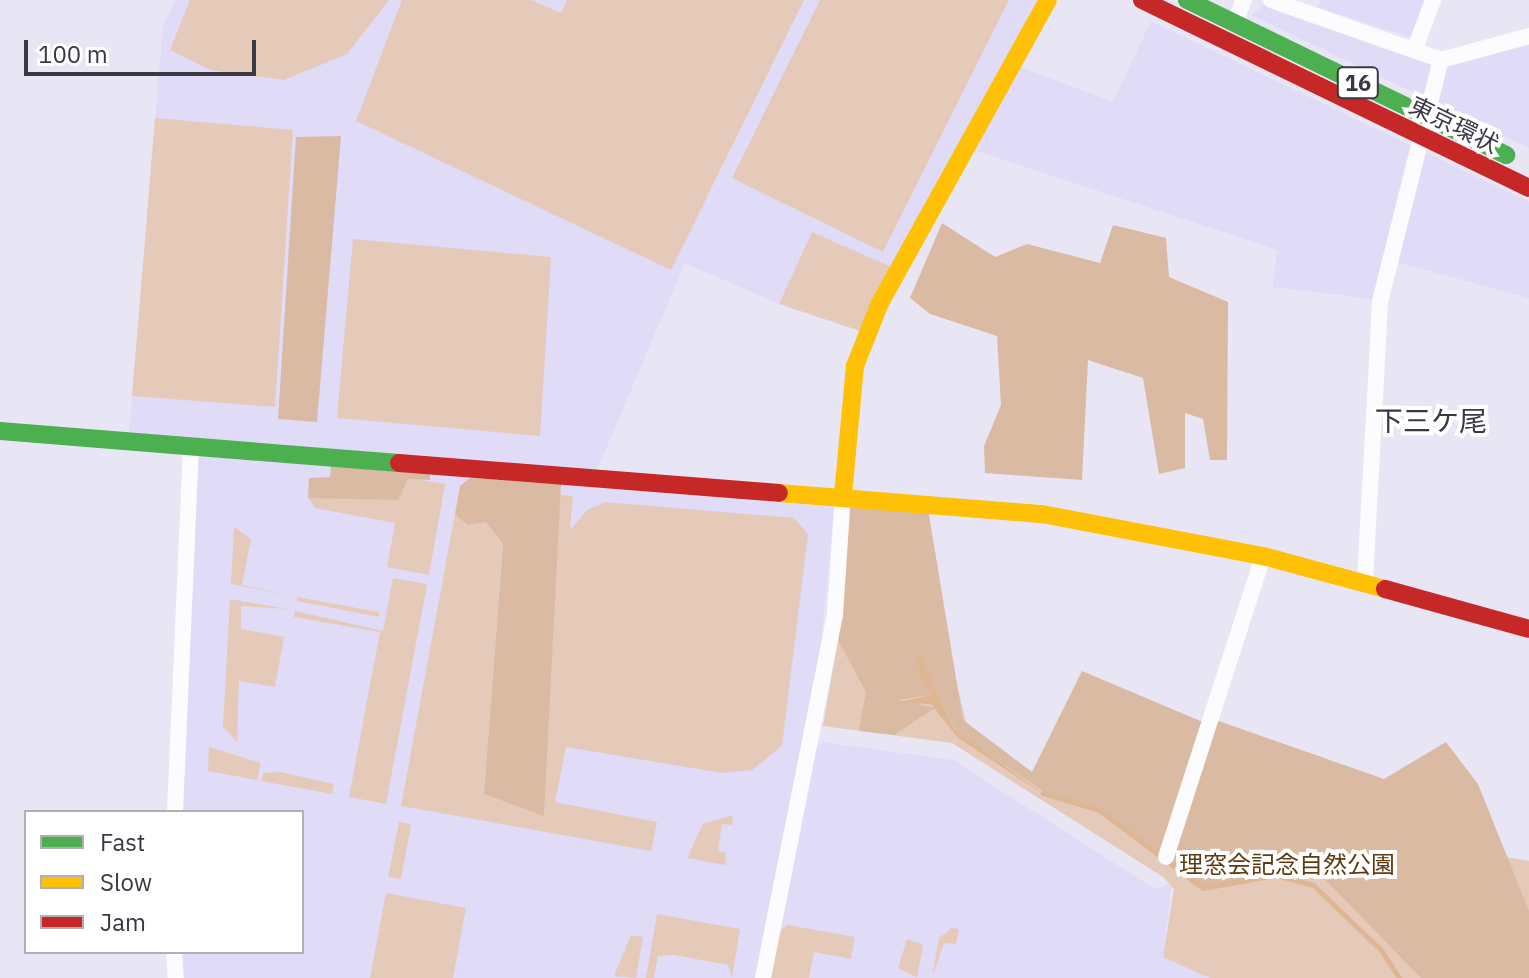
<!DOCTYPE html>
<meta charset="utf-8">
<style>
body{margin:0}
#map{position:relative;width:1529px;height:978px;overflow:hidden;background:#e8e6f4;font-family:"IBM Plex Sans","Noto Sans JP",sans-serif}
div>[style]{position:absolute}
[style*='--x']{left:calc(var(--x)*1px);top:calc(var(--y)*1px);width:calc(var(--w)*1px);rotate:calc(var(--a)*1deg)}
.built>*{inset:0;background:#e0dbf7}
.green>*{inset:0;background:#e5caba}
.forest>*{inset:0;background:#dabaa3}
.water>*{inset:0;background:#deb694}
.stream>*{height:5px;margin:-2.5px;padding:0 2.5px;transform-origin:2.5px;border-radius:2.5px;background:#deb694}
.street>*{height:16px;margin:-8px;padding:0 8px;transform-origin:8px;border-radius:8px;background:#fcfbfd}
.fast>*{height:18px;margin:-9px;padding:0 9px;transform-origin:9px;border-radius:9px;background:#4caf50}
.slow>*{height:18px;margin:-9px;padding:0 9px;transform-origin:9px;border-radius:9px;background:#ffc107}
.jam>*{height:18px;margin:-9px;padding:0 9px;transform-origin:9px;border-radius:9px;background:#c62828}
span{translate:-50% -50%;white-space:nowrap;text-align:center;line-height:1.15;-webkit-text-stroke:8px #fff;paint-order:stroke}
.shield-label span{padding:2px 6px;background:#fff;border:2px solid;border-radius:6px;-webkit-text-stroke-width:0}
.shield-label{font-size:22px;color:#3b3845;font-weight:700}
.street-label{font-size:24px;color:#3b3845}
.park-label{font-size:24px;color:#603a10}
.quarter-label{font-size:28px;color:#3b3845}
.legend{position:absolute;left:24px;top:810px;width:280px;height:144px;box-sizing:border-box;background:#fff;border:2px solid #b1afb5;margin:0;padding:10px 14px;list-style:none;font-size:24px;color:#3b3845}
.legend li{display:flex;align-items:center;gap:16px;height:40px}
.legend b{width:40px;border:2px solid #b1afb5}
.scale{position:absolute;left:24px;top:40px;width:232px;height:36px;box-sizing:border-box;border:4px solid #3b3845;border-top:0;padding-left:10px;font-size:24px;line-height:28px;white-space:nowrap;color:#3b3845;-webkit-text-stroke:6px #fff;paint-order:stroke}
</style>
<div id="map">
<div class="built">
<div style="clip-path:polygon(176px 0,1038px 0,891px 267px,812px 233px,779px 304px,685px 263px,597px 470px,129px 433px,163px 26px)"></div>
<div style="clip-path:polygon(1321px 0,1428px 0,1415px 39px,1317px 7px)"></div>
<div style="clip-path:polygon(1265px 4px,1433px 63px,1423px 97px,1251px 15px)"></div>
<div style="clip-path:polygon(1151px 21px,1410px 145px,1372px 299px,1273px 287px,1277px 250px,971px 149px,1018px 66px,1113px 102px)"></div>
<div style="clip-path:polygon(1529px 45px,1529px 148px,1433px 102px,1447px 67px)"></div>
<div style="clip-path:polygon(1423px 151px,1529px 202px,1529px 298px,1396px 262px)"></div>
<div style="clip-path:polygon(201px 456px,834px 507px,820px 657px,755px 978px,179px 978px,177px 952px,302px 952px,302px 812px,179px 812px,193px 463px)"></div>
<div style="clip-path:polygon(823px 742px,953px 760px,1155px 889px,1172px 883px,1163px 957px,1246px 978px,770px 978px,815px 746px)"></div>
</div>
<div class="green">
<div style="clip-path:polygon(190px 0,389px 0,347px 54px,284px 80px,211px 70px,170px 50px)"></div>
<div style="clip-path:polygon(402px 0,531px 0,561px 13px,567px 0,804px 0,671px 270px,356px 121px)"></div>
<div style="clip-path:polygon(820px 0,1009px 0,883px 252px,732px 178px)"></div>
<div style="clip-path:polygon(155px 118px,293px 130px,275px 407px,132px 396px)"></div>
<div style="clip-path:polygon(812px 232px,891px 267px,860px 331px,779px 304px)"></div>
<div style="clip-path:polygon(353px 239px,551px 257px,540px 436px,337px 418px)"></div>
<div style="clip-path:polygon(408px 478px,445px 484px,429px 575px,387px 567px,395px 523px,315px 508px,308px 498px,366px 496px)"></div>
<div style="clip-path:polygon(560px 495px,573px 496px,570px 530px,587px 510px,605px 502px,794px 518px,808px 534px,782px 746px,752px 770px,722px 773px,566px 747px,555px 802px,657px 822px,651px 851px,401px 806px,455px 514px,467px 525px,486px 522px,503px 543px,484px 794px,544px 815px)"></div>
<div style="clip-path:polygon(234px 527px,251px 539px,242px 585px,288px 595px,231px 584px)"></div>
<div style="clip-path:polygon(937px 562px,948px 649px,968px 730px,1038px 776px,1529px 861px,1529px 978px,1210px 978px,1163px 957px,1174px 889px,1163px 877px,952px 743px,823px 726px,838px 640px)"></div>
<div style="clip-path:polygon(393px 578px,427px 584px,386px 804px,349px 797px,380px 632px,294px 617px,295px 611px,383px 631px)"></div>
<div style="clip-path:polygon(297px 597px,379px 612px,379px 617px,297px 601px)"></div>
<div style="clip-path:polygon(230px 599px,287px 609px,241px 606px,241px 629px,284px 637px,275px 687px,239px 681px,237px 742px,223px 727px)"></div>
<div style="clip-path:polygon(209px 747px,261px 763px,257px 780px,208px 771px)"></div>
<div style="clip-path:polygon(280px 772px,334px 784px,332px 794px,261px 781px,263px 773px)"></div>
<div style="clip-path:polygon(733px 815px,732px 825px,722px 824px,718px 851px,726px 853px,725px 865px,687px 858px,703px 824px)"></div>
<div style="clip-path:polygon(399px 822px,411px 824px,401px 879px,388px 877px)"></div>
<div style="clip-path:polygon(386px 893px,466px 908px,453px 978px,370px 978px)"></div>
<div style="clip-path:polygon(657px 914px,740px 929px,732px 978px,728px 965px,674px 955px,658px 956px,654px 978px,646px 978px)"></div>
<div style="clip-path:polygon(787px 925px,855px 937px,851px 959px,814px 952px,809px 978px,770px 978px,779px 932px)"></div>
<div style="clip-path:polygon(952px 928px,959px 929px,956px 944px,944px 943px,932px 978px,939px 938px)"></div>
<div style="clip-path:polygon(631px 935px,643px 937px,636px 978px,614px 976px)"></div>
<div style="clip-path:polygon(907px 939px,923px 945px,917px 978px,898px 968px)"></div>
</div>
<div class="forest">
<div style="clip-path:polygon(341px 136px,317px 422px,278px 419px,296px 137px)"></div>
<div style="clip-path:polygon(942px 223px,995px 257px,1027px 244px,1100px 263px,1113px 225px,1166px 238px,1169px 277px,1228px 302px,1227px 460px,1210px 460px,1203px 419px,1185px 413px,1185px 468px,1159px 474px,1143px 378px,1088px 360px,1082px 480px,985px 473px,984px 446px,1001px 405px,997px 336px,930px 314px,910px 298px)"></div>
<div style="clip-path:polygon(331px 466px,430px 474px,430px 480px,408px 479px,398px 500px,308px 498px,309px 478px,330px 477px)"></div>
<div style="clip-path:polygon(470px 478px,561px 484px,544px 816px,484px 794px,503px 544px,486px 522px,467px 525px,455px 514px,460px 486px)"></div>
<div style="clip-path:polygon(848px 503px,928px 509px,963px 720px,1032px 772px,1082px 671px,1210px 725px,1213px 719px,1384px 779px,1446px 742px,1478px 784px,1529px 911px,1529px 978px,1421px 978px,1310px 864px,1269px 861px,1268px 875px,1218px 887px,1194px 885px,1099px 809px,1047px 794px,958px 734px,917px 651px,932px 695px,897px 700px,935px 708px,894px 735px,859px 731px,866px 692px,838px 640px)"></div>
</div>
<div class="water">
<div style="clip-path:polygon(918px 651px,955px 730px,1046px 796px,958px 738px,931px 704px,895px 703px,932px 695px,919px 674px)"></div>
</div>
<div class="stream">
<div style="--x:1043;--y:793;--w:59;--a:16.9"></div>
<div style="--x:1099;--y:810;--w:130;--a:36.9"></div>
<div style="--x:1203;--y:888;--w:74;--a:-10.1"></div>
<div style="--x:1276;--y:875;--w:38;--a:15"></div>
<div style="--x:1313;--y:885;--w:94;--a:43.7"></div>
<div style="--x:1381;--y:950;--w:33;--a:57"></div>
</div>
<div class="street">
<div style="--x:1271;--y:0;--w:180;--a:19.4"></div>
<div style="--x:1235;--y:23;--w:25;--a:-69"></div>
<div style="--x:1416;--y:46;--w:49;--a:-69.7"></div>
<div style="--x:1441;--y:60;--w:91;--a:-15.3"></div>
<div style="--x:1365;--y:581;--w:279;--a:-86.9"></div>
<div style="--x:1380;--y:302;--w:250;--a:-75.9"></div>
<div style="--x:175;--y:812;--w:366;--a:-87.5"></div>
<div style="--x:1166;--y:857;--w:316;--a:-72.1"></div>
<div style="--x:174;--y:952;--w:26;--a:86"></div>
<div style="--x:763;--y:978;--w:370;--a:-78.8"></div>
<div style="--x:835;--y:615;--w:120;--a:-86.2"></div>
</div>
<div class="fast">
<div style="--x:1187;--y:0;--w:355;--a:25.9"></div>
<div style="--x:0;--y:431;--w:400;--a:4.6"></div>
</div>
<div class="slow">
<div style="--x:779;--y:493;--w:264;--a:4.6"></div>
<div style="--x:1042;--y:514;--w:225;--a:10.8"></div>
<div style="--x:1263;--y:556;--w:126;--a:15.1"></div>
<div style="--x:843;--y:495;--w:130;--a:-84.7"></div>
<div style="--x:855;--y:366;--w:68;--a:-68.4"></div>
<div style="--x:880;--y:303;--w:346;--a:-61"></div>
</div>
<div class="jam">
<div style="--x:1142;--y:0;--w:430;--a:25.9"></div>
<div style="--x:399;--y:463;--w:381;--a:4.5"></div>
<div style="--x:1385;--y:589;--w:149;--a:15.5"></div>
</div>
<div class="shield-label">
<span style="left:1358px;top:83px">16</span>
</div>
<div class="street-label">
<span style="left:1454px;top:125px;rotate:26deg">東京環状</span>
</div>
<div class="park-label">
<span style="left:1287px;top:865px">理窓会記念自然公園</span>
</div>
<div class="quarter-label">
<span style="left:1431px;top:421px">下三ケ尾</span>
</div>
<ul class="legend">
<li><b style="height:10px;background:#4caf50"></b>Fast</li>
<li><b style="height:10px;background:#ffc107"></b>Slow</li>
<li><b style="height:10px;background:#c62828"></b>Jam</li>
</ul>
<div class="scale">100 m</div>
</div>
